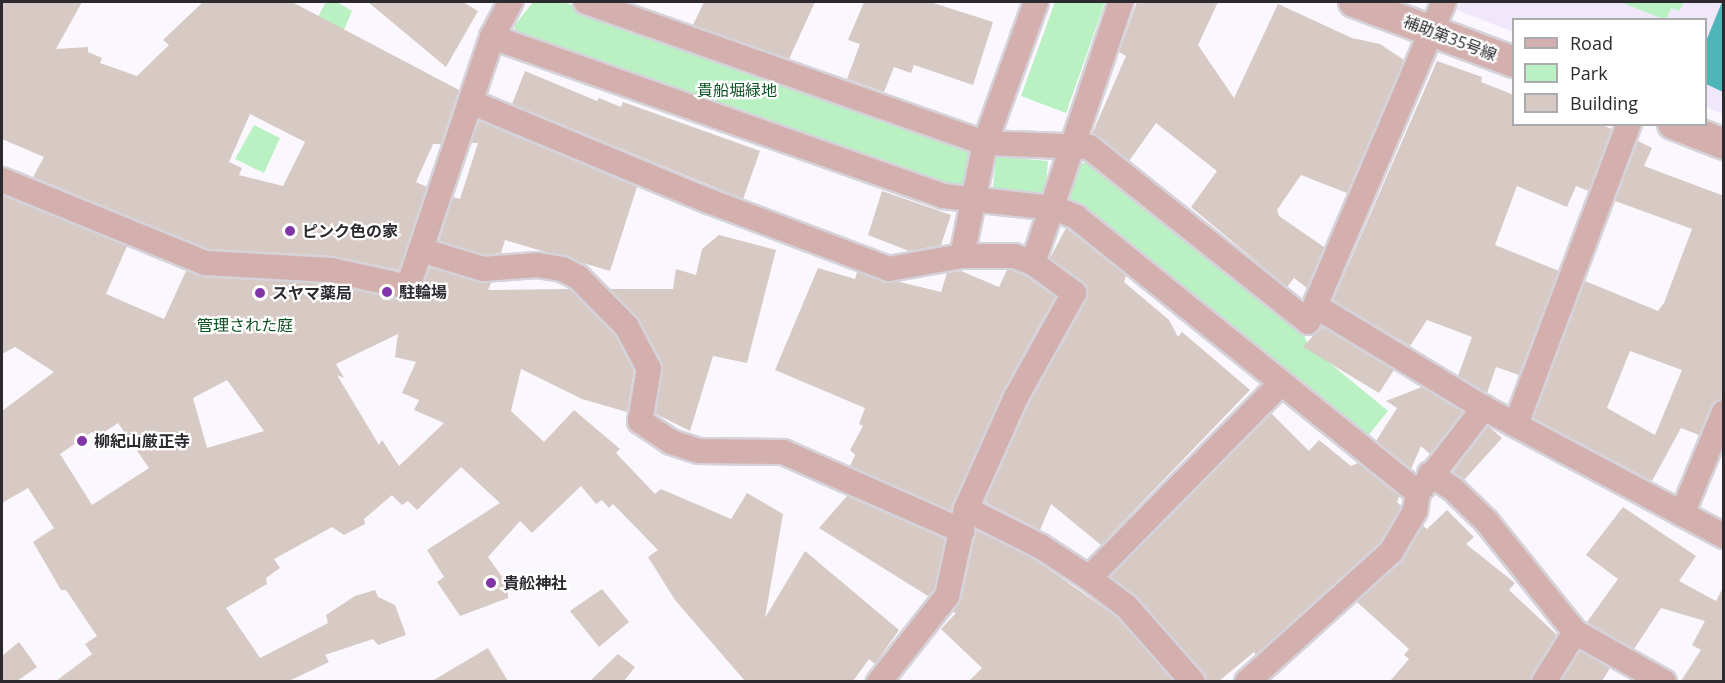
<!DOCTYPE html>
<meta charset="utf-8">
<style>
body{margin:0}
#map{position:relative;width:1725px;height:683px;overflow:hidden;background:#faf7fe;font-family:"Open Sans","Noto Sans JP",sans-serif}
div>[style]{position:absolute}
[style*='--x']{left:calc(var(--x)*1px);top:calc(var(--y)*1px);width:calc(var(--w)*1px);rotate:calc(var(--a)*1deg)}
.built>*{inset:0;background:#f0e8fa}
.green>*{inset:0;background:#b9f1c2}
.water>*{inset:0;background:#4eb5b9}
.building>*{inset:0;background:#d7cac4}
.roads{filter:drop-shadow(2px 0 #d5d2d9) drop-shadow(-2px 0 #d5d2d9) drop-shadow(0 2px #d5d2d9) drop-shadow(0 -2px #d5d2d9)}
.minor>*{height:24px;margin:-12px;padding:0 12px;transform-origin:12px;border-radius:12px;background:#d3afad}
.tertiary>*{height:30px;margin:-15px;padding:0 15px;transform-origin:15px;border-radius:15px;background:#d3afad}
.dots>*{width:16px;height:16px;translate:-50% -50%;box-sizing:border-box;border:3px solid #fff;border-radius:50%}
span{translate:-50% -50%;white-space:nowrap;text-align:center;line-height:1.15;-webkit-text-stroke:4.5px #fff;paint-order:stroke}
.street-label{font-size:16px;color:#2c2a2f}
.park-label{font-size:16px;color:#0c5123}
.poi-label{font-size:16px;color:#2c2a2f;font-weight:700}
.left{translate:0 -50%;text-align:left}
.frame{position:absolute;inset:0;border:3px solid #2c2a2f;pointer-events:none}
.legend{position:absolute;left:1512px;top:18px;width:195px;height:108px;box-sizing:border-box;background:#fff;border:2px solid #abaaac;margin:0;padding:8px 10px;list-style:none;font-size:18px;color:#2c2a2f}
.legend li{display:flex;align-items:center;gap:12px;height:30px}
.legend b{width:30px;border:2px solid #abaaac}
</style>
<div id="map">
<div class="built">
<div style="clip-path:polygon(1460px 2px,1723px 2px,1723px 114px,1706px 107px,1706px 20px,1514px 20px,1513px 32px,1457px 10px)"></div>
</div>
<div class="green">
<div style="clip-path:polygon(326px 2px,337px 2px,352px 11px,331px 60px,304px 43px)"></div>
<div style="clip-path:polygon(533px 2px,563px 2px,963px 141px,970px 157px,966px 182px,952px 189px,519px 40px,514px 26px)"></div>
<div style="clip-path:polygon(1055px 2px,1105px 2px,1066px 113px,1021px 96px)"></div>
<div style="clip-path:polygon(1620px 2px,1684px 2px,1679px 11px,1671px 8px,1666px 20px)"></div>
<div style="clip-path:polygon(254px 125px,280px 138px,264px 173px,235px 159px)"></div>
<div style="clip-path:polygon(996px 156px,1048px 161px,1045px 193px,993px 188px)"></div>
<div style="clip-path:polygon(1093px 161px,1298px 323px,1309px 346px,1388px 411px,1366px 438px,1069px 200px,1080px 164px)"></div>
</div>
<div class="water">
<div style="clip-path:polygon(1722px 2px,1724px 2px,1723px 92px,1706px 84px,1706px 41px)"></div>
</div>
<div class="building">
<div style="clip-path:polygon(evenodd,2px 2px,82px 2px,56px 49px,88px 47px,88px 52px,102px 58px,100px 63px,137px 76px,169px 45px,163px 40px,203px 2px,292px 2px,459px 90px,441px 144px,433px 144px,416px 182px,427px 187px,399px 270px,332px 256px,208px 249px,33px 177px,44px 157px,2px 139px,2px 2px,250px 114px,305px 142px,283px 186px,239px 175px,242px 168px,229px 162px,250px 114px)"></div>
<div style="clip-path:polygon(368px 2px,463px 2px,478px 11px,446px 67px)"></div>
<div style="clip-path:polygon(704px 2px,815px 2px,789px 59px,693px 25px)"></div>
<div style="clip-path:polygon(864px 2px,930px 2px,993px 22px,973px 85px,914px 65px,911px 73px,894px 67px,884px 92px,847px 79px,860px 44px,848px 40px)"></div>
<div style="clip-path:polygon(1137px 2px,1218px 2px,1198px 45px,1234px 98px,1278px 4px,1352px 38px,1380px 44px,1404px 60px,1347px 193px,1301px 175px,1277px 210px,1279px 216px,1324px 247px,1307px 288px,1294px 278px,1287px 287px,1191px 207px,1217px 171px,1156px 123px,1129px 161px,1092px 134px,1126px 56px,1119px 52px)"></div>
<div style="clip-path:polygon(1437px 61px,1482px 77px,1481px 82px,1514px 95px,1514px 124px,1600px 124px,1612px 129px,1589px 191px,1576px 186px,1567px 207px,1517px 186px,1495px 245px,1559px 271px,1519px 375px,1496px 367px,1487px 393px,1458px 376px,1472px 337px,1427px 320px,1410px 346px,1333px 300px)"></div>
<div style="clip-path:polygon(525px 71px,597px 101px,599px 98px,621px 107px,623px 102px,760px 151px,743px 199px,512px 104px)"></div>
<div style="clip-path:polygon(479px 121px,637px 187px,610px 271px,505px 240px,501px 253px,485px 255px,439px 241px,453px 197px,460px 199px,478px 143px,471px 143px)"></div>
<div style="clip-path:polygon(evenodd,1638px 141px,1652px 148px,1644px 166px,1724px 196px,1724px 398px,1711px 406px,1699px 435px,1681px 428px,1652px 481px,1533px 418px,1585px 281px,1658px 311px,1664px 303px,1692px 229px,1615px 201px,1638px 141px,1630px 351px,1682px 370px,1655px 435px,1607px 408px,1630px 351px)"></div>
<div style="clip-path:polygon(882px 191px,951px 215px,941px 245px,909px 251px,868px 235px)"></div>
<div style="clip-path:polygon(evenodd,2px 195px,127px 246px,106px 294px,164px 319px,186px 271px,204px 277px,329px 284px,405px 301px,418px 297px,430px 268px,491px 283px,488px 290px,570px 289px,615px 335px,634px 371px,627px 412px,582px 399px,521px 369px,511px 411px,544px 442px,574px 410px,620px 449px,616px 453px,655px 494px,661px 489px,731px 519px,747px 493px,783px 514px,765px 618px,805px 551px,899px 630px,875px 664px,869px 659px,853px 681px,745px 681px,675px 600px,648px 557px,658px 550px,613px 504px,609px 508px,602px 500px,596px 504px,581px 486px,532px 533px,520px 521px,488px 557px,507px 584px,508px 598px,460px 616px,437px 582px,444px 577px,427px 550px,500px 503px,461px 467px,417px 510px,408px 501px,402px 505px,392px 495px,364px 519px,365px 524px,344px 535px,332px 527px,274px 559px,280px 568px,266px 578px,267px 584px,226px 608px,260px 658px,328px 623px,326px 615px,355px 596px,375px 590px,378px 597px,395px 605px,406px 635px,378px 645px,373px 639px,325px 655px,329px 662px,289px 681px,56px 681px,92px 654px,85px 644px,97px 636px,66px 590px,61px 590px,33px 542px,54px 528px,28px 488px,2px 503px,2px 411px,54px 372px,15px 347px,2px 354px,2px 195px,398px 334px,395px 357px,416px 362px,402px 393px,419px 400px,414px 410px,444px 423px,399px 466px,382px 440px,379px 445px,337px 375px,344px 378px,336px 364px,398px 334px,2px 195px,227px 380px,264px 431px,207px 448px,193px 398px,227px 380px,2px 195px,118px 423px,149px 468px,92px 505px,60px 454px,92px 432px,98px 436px,118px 423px)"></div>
<div style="clip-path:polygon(1066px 228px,1126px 275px,1124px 282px,1169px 320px,1178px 337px,1182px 332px,1250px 390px,1101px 545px,1051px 504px,1040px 530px,985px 502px,1029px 403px,1087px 299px,1083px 282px,1050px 258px)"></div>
<div style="clip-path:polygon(719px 235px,776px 250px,747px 363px,713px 356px,690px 431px,656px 414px,662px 362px,639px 320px,610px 289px,673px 289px,676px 269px,696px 275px,702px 249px)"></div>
<div style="clip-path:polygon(818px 268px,855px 279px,857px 272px,884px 282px,900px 282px,941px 292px,947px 273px,961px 271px,999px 287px,1007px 270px,1011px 270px,1026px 276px,1055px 297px,1003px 391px,951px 511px,850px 466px,855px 455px,850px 450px,863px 426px,859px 424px,865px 408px,775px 370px)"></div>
<div style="clip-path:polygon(1322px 326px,1394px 370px,1379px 393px,1303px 347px)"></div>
<div style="clip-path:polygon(1422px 387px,1463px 412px,1430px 454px,1421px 446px,1411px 469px,1376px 441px,1397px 408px,1386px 401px)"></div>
<div style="clip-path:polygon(1271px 413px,1309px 451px,1319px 440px,1351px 466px,1358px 463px,1399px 496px,1397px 502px,1401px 506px,1380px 543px,1256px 655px,1254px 652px,1219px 681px,1207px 681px,1204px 673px,1138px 598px,1110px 576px)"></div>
<div style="clip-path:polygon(1488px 426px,1502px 438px,1464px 480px,1453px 472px)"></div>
<div style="clip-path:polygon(847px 496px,945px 539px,934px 590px,928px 596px,819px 528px)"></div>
<div style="clip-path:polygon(1623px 507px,1696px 556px,1679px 581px,1716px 601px,1724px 586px,1724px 681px,1681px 681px,1701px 650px,1692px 645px,1705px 621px,1661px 608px,1634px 649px,1587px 622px,1618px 579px,1586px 555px)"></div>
<div style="clip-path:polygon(1447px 510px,1474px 537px,1466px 544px,1515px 583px,1509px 590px,1557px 635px,1530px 681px,1390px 681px,1409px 659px,1404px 655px,1409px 649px,1357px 602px,1401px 562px,1423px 526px,1427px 529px)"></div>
<div style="clip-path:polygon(976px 530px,1033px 558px,1117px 617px,1174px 681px,969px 681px,982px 668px,941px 629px,956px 613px,953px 612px,961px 600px)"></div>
<div style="clip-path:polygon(602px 589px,629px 622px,599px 647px,570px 611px)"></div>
<div style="clip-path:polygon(19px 642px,37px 667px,17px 681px,2px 681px,2px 656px)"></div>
<div style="clip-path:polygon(488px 648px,508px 681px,432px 681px)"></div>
<div style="clip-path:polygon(1580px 651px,1610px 668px,1602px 681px,1561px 681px)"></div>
<div style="clip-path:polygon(618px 654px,635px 667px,624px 681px,590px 681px)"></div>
</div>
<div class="roads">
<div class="minor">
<div style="--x:586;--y:2;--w:423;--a:19.5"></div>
<div style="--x:985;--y:143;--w:104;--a:2.2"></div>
<div style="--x:1089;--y:147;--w:280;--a:38.6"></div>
<div style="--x:1308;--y:322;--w:348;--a:-67"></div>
<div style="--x:492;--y:37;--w:478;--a:19.4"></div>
<div style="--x:943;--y:196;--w:112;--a:6.2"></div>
<div style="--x:1054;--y:208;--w:24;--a:22"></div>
<div style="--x:1076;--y:217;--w:439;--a:38.9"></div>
<div style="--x:473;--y:103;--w:256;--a:22.6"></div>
<div style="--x:709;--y:201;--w:192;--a:20.7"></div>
<div style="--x:889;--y:269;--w:74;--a:-10.1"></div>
<div style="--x:962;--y:256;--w:52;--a:0"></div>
<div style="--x:1014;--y:256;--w:20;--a:20"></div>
<div style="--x:1033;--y:263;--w:51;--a:36.2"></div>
<div style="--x:1074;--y:293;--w:119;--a:119.1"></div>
<div style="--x:1016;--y:397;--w:123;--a:114.1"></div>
<div style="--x:966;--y:509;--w:89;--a:102.3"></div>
<div style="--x:947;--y:596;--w:110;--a:128.3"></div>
<div style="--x:2;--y:180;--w:219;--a:22.2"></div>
<div style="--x:205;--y:263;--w:126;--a:3.2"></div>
<div style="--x:331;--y:270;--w:79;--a:12.4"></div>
<div style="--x:408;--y:287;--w:264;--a:-71.4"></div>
<div style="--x:492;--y:37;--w:40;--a:-62"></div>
<div style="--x:421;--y:250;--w:65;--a:17"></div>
<div style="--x:483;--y:269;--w:54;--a:-4.2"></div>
<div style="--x:537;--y:265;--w:25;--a:9"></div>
<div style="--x:562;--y:269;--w:18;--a:27"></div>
<div style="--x:578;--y:277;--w:70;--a:45.6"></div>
<div style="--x:627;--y:327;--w:47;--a:62.4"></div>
<div style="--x:649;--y:369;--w:53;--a:99.8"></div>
<div style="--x:640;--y:421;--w:37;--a:34"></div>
<div style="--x:671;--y:442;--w:29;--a:18"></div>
<div style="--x:699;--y:451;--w:84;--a:0.7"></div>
<div style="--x:783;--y:452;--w:196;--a:23.8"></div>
<div style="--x:962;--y:256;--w:115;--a:-78.5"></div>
<div style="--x:985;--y:143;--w:150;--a:-70.1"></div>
<div style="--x:1033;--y:263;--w:275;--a:-71.4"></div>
<div style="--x:1317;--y:307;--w:195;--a:31.2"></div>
<div style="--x:1484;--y:408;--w:272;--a:28.1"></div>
<div style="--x:1516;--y:424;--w:321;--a:-69.4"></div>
<div style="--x:1430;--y:474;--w:27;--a:33"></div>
<div style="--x:1453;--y:489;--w:47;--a:44.1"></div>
<div style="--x:1487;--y:522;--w:141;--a:51.3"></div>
<div style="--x:1575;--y:632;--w:102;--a:29.3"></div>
<div style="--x:966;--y:509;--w:83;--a:26.6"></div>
<div style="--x:1040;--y:546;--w:59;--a:33.1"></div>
<div style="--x:1089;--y:578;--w:48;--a:37.3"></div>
<div style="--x:1127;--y:607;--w:100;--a:48.7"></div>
<div style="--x:1682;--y:514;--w:110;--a:-67.6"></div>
<div style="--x:1089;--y:578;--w:272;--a:-45.4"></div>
<div style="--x:1247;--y:682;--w:194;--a:-42.1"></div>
<div style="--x:1391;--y:552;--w:48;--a:-59.7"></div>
<div style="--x:1415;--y:511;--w:18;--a:-81"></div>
<div style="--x:1418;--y:493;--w:108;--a:-52.2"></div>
<div style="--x:1544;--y:682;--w:59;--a:-58.2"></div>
</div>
<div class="tertiary">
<div style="--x:1354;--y:2;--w:171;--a:20.6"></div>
<div style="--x:1673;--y:124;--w:55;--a:21.4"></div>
</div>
</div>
<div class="dots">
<div style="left:290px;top:231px;background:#8036a8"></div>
<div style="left:387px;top:292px;background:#8036a8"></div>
<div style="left:260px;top:293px;background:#8036a8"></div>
<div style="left:82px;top:441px;background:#8036a8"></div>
<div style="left:491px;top:583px;background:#8036a8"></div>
</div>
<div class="street-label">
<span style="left:1450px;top:38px;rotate:21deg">補助第35号線</span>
</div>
<div class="park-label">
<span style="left:737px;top:90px">貴船堀緑地</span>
<span style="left:245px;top:325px">管理された庭</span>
</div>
<div class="poi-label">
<span class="left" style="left:302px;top:231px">ピンク色の家</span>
<span class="left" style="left:399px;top:292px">駐輪場</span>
<span class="left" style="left:272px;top:293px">スヤマ薬局</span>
<span class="left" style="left:94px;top:441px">柳紀山厳正寺</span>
<span class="left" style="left:503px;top:583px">貴舩神社</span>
</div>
<div class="frame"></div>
<ul class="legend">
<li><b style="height:8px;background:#d3afad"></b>Road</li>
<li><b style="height:16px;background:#b9f1c2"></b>Park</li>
<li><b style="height:16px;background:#d7cac4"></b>Building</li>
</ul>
</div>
